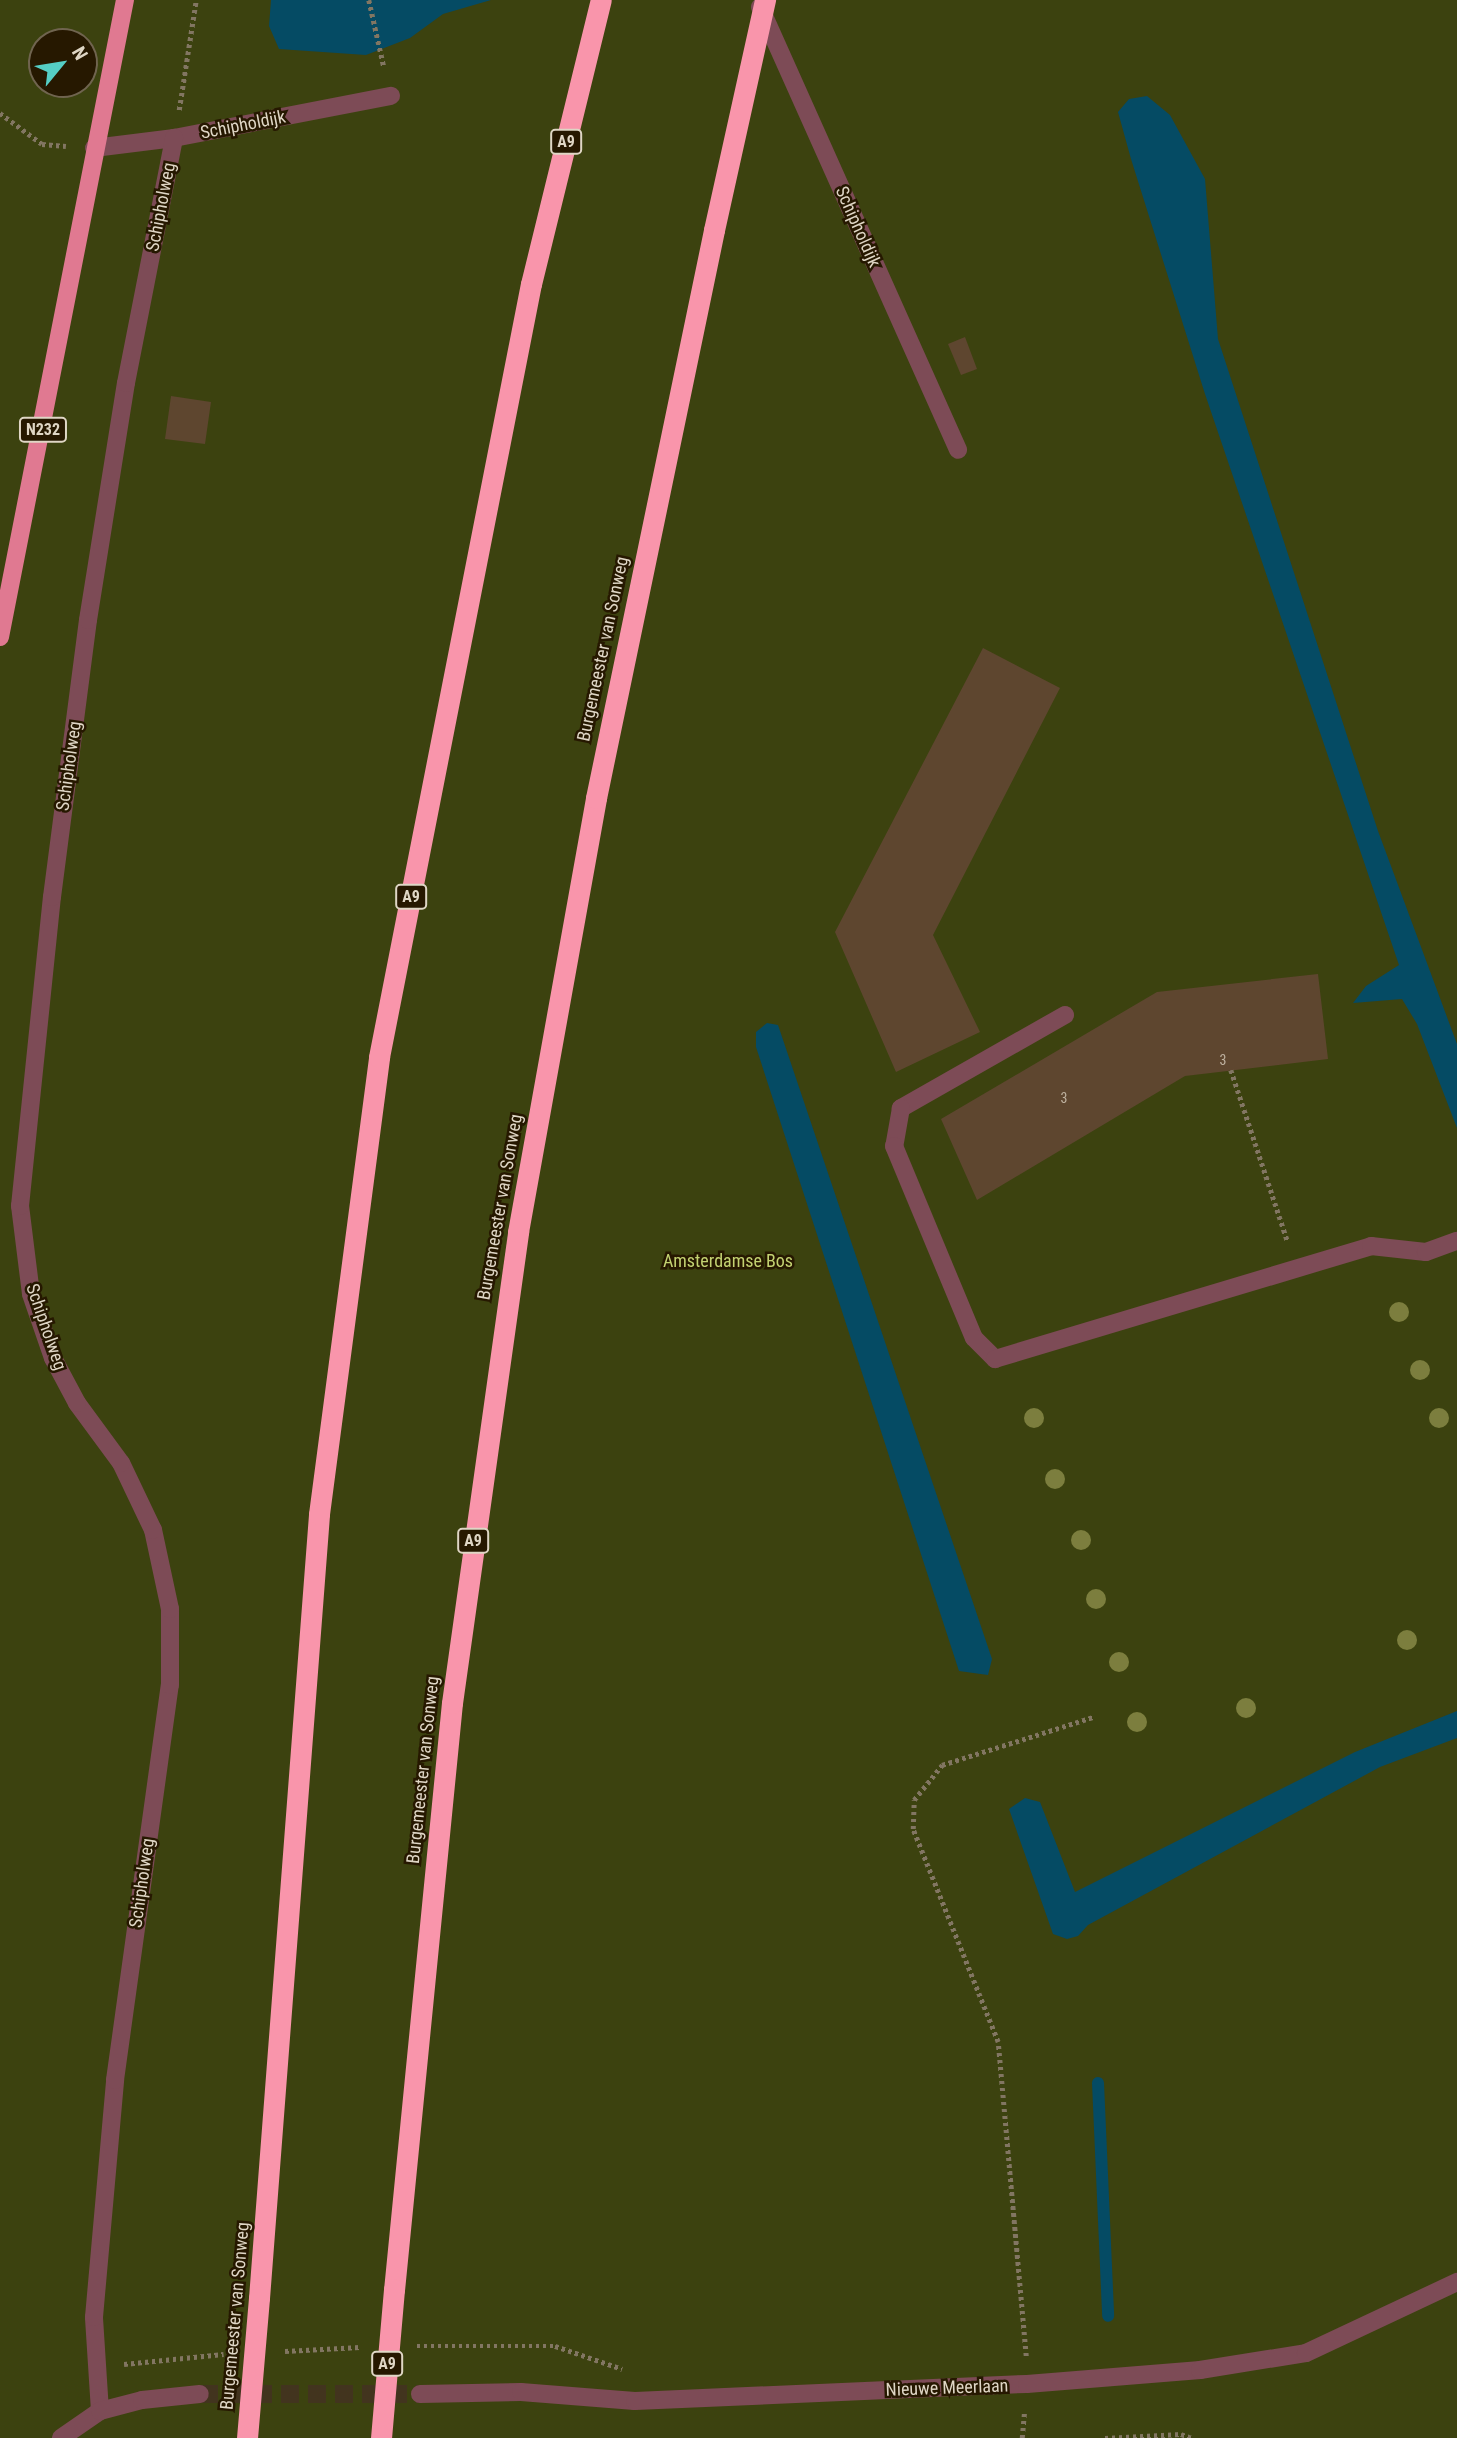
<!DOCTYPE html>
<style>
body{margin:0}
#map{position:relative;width:1457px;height:2438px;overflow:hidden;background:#261800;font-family:"Roboto Condensed",sans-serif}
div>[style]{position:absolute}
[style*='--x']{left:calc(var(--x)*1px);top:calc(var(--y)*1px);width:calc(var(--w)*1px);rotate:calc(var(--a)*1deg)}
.green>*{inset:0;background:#3c420f}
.water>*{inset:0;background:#054b64}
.stream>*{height:12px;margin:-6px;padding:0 6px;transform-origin:6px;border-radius:6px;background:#054b64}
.building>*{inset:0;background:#5e462f}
.minor-tunnel>*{height:18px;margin-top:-9px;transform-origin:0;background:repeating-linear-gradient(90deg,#42341e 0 18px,transparent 0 27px)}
.path>*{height:4.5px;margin-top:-2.25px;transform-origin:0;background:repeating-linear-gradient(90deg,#827662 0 3.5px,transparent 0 7px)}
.minor>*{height:18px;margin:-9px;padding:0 9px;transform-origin:9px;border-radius:9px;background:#7d4b56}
.major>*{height:18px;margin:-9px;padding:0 9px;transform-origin:9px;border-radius:9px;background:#e07991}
.highway>*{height:21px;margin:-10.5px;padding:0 10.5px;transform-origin:10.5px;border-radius:10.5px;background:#f995ab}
.highway-bridge>*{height:21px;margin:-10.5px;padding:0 10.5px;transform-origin:10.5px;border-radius:10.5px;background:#f995ab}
.trees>*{width:20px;height:20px;margin:-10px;border-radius:50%;background:#7c7e3e}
span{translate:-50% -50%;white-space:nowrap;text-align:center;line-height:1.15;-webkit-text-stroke:5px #261800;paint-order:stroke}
.number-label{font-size:14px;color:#bfb2a0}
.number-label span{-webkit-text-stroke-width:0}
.shield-label span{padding:2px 5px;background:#261800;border:2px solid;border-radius:5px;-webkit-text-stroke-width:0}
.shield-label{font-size:16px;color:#dfd6c5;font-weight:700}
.street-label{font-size:18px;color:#dfd6c5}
.park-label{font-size:18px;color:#c3d271}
.north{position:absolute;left:28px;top:28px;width:70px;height:70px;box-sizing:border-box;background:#261800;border:2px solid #70644f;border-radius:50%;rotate:60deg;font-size:19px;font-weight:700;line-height:28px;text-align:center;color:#dfd6c5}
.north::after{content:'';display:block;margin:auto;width:24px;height:32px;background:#55cec5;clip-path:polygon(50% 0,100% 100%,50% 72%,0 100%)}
</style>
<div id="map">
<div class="green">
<div style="clip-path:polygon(evenodd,0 0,1457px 0,1457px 2438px,0 2438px,0 0,42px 42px,84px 42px,84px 84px,42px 84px,42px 42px)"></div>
</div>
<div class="water">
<div style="clip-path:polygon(271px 0,491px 0,443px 14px,410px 38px,366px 55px,279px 49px,269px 26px)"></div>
<div style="clip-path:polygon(1147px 96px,1170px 115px,1205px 179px,1218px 339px,1378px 831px,1457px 1044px,1457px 1128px,1417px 1024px,1402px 999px,1353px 1003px,1366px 986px,1399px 965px,1205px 394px,1131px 159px,1118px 112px,1129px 99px)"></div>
<div style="clip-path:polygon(767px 1023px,778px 1025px,992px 1659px,988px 1675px,959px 1671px,756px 1047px,756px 1032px)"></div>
<div style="clip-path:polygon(1457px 1711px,1457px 1738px,1380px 1767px,1088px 1925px,1078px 1936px,1067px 1939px,1053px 1934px,1009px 1809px,1025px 1798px,1040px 1802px,1075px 1892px,1355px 1752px)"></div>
</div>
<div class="stream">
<div style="--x:1098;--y:2083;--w:233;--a:87.5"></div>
</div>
<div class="building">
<div style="clip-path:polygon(965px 337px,977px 369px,961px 375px,948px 344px)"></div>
<div style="clip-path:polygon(171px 396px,211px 402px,205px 444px,165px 439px)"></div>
<div style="clip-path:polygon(983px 648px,1060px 688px,933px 935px,980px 1032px,896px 1072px,835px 932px)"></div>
<div style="clip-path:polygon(1318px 974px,1328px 1059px,1185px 1076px,977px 1200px,941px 1119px,1157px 992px)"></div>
</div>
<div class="minor-tunnel">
<div style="--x:200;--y:2394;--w:220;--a:0"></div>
</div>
<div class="path">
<div style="--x:369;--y:0;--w:69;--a:77.4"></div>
<div style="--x:179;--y:110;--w:111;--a:-81.2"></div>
<div style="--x:0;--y:113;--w:52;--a:36.4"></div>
<div style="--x:42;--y:144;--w:24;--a:5"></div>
<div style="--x:1231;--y:1070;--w:181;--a:71.7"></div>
<div style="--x:417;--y:2346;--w:138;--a:0"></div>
<div style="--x:555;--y:2346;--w:71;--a:18.9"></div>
<div style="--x:285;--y:2351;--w:75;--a:-3.1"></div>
<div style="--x:1026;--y:2356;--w:315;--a:-95.1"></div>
<div style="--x:998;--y:2042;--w:229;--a:-111.8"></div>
<div style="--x:913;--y:1829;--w:29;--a:-88"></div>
<div style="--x:914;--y:1800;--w:45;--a:-51.3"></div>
<div style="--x:942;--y:1765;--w:158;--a:-17.6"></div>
<div style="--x:124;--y:2364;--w:100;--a:-5.8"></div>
<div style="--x:1022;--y:2438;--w:25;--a:-85"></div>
<div style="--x:1105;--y:2438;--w:76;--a:-3"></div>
<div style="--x:1181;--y:2434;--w:12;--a:20"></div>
</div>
<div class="minor">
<div style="--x:760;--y:7;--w:485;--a:65.9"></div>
<div style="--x:94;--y:148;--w:81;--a:-7.1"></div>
<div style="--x:174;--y:138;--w:221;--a:-11"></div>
<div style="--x:1065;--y:1015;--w:189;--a:150.4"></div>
<div style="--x:901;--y:1108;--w:39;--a:100"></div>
<div style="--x:894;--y:1146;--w:208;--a:67.4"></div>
<div style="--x:974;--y:1338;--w:30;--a:45"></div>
<div style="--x:995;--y:1359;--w:393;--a:-16.7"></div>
<div style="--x:1371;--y:1246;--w:55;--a:6.2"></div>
<div style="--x:1426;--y:1252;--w:33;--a:-20"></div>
<div style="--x:420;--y:2394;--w:101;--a:-1.1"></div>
<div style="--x:521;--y:2392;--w:114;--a:4.5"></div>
<div style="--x:635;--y:2401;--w:392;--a:-2.5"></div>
<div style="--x:1027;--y:2384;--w:174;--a:-4.6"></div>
<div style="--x:1200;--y:2370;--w:107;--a:-9.1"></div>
<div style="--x:1306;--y:2353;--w:167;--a:-25.2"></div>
<div style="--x:100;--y:2411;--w:94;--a:-93.7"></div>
<div style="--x:94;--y:2317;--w:238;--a:-84.9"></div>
<div style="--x:115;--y:2080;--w:399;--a:-82.1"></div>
<div style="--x:170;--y:1685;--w:76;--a:-90"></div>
<div style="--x:170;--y:1609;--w:81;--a:-102.1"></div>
<div style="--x:153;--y:1530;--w:74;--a:-115.5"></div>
<div style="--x:121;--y:1463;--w:74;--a:-126.3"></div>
<div style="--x:77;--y:1403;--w:51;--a:-118.1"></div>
<div style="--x:53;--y:1358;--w:68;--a:-109"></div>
<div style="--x:31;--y:1294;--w:89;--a:-97.1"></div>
<div style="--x:20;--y:1206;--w:311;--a:-84.1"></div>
<div style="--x:52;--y:897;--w:279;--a:-82.6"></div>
<div style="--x:88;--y:620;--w:240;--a:-80.9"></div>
<div style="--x:126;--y:383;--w:250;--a:-78.9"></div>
<div style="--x:61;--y:2438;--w:47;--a:-34.7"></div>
<div style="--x:100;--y:2411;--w:43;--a:-14.7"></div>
<div style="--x:142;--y:2400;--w:58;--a:-5.9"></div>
</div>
<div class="major">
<div style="--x:0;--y:637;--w:649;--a:-78.9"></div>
</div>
<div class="highway">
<div style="--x:394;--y:2290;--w:590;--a:-84.36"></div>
<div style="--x:452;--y:1703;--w:476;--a:-82"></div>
<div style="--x:518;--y:1232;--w:441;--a:-79.8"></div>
<div style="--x:596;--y:798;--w:580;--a:-78.26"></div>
<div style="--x:259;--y:2298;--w:786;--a:-85.62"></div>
<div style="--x:319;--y:1514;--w:461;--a:-82.5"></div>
<div style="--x:379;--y:1057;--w:788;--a:-78.88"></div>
<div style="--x:531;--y:284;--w:292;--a:-76.2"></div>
</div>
<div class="highway-bridge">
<div style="--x:714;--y:230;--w:236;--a:-77.5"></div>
<div style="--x:247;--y:2438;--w:141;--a:-85.1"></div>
<div style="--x:381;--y:2438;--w:149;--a:-85"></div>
</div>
<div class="trees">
<div style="left:1399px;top:1312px"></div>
<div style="left:1420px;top:1370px"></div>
<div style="left:1034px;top:1418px"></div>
<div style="left:1439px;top:1418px"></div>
<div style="left:1055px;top:1479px"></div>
<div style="left:1081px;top:1540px"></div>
<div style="left:1096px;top:1599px"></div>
<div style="left:1407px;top:1640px"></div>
<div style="left:1119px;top:1662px"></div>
<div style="left:1246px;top:1708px"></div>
<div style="left:1137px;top:1722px"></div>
</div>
<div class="number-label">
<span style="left:1223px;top:1060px">3</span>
<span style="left:1064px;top:1098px">3</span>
</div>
<div class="shield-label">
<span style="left:566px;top:142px">A9</span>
<span style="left:43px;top:430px">N232</span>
<span style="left:411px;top:897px">A9</span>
<span style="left:473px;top:1541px">A9</span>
<span style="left:387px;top:2364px">A9</span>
</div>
<div class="street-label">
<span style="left:243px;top:125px;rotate:-11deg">Schipholdijk</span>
<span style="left:161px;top:207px;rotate:-79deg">Schipholweg</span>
<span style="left:858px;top:227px;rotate:66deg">Schipholdijk</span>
<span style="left:603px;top:649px;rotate:-78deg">Burgemeester van Sonweg</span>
<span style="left:69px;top:766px;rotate:-82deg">Schipholweg</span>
<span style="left:500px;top:1207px;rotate:-80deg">Burgemeester van Sonweg</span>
<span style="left:46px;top:1327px;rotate:71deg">Schipholweg</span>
<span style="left:423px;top:1770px;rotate:-84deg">Burgemeester van Sonweg</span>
<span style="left:142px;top:1883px;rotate:-82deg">Schipholweg</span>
<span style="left:235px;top:2316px;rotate:-85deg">Burgemeester van Sonweg</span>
<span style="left:947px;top:2388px;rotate:-2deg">Nieuwe Meerlaan</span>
</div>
<div class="park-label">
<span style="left:728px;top:1261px">Amsterdamse Bos</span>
</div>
<div class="north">N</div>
</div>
